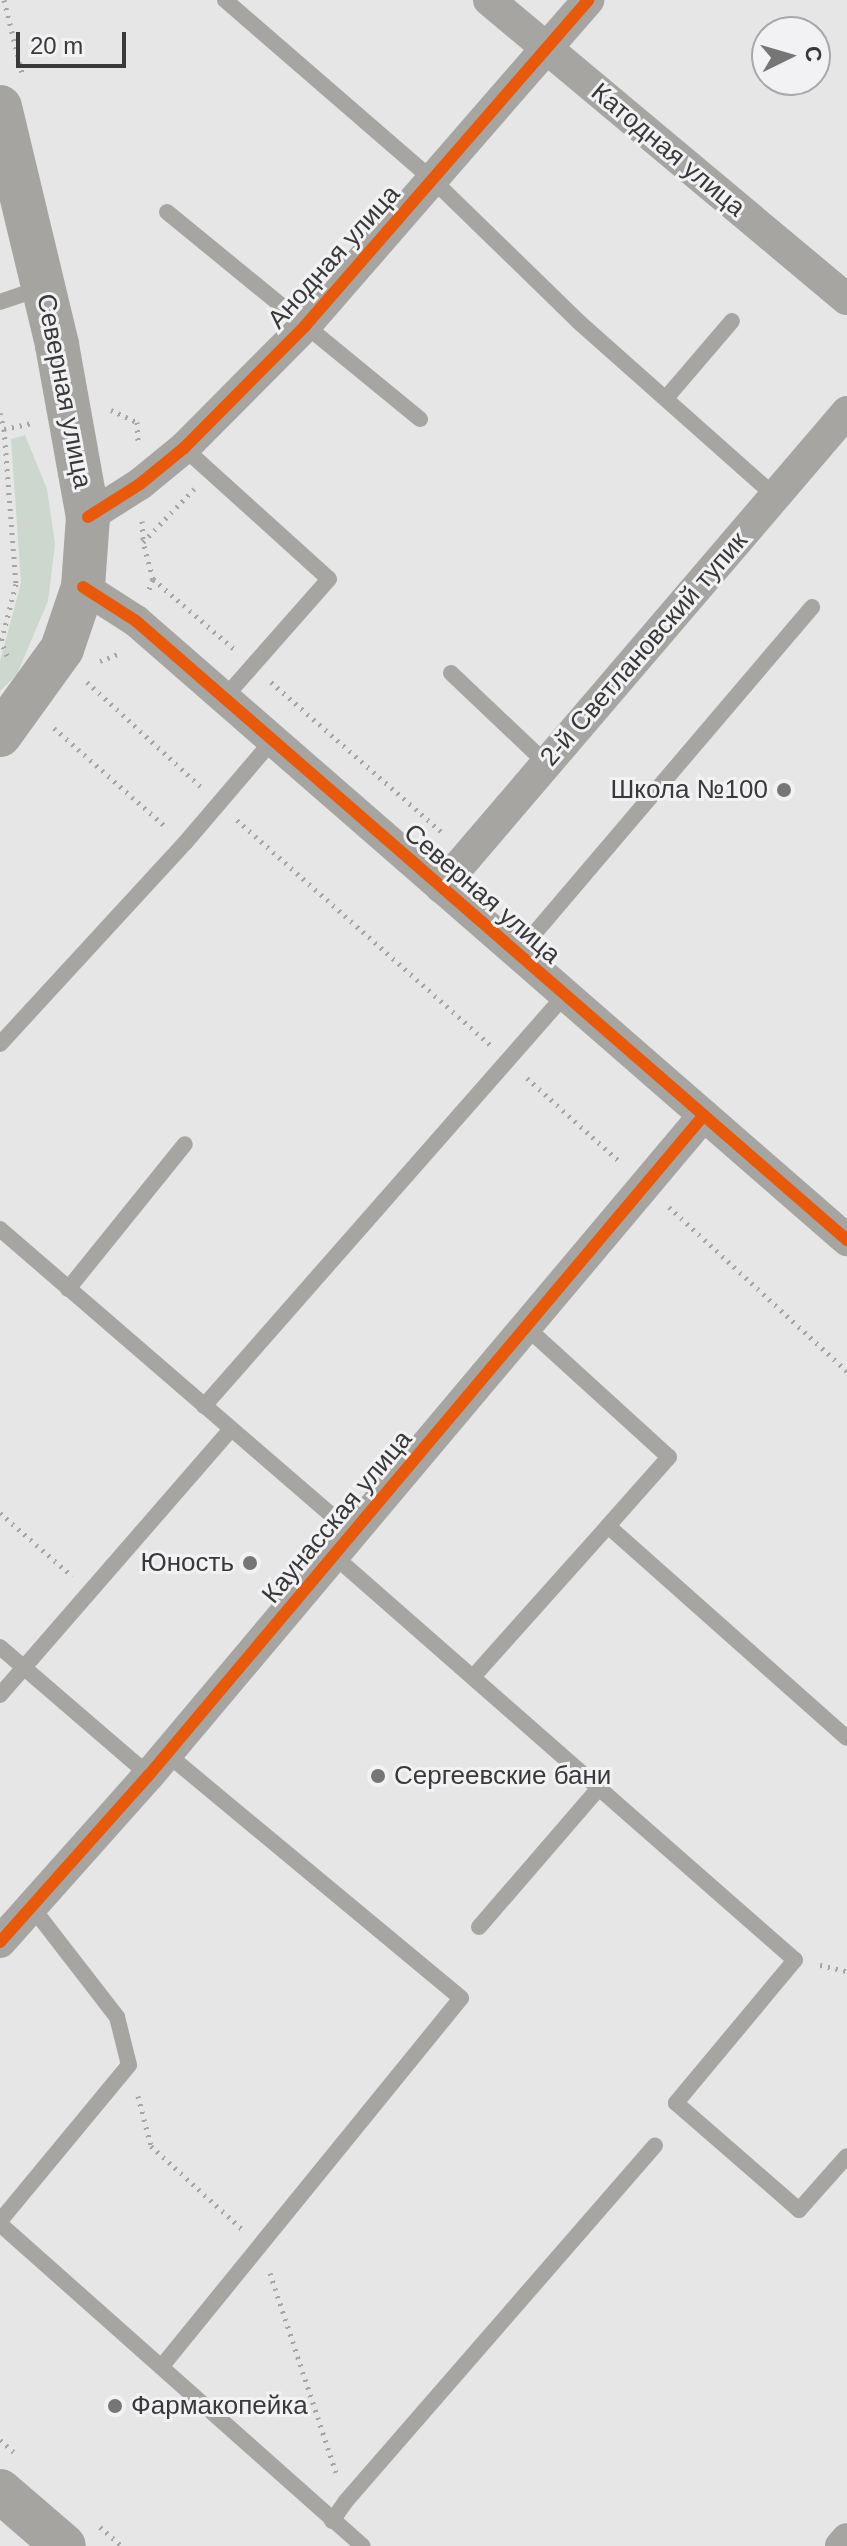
<!DOCTYPE html>
<meta charset="utf-8">
<style>
body{margin:0}
#map{position:relative;width:847px;height:2546px;overflow:hidden;background:#e6e6e7;font-family:Helvetica,sans-serif}
div>[style]{position:absolute}
[style*='--x']{left:calc(var(--x)*1px);top:calc(var(--y)*1px);width:calc(var(--w)*1px);rotate:calc(var(--a)*1deg)}
.green>*{inset:0;background:#ccd7ce}
.path>*{height:5px;margin-top:-2.5px;transform-origin:0;background:repeating-linear-gradient(90deg,#a7a5a4 0 2px,transparent 0 8px)}
.lane>*{height:16px;margin:-8px;padding:0 8px;transform-origin:8px;border-radius:8px;background:#a6a5a1}
.street>*{height:32px;margin:-16px;padding:0 16px;transform-origin:16px;border-radius:16px;background:#a6a5a1}
.secondary>*{height:44px;margin:-22px;padding:0 22px;transform-origin:22px;border-radius:22px;background:#a6a4a1}
.cycleway>*{height:12px;margin:-6px;padding:0 6px;transform-origin:6px;border-radius:6px;background:#e8590c}
.dots>*{width:22px;height:22px;translate:-50% -50%;box-sizing:border-box;border:4px solid #f2f2f5;border-radius:50%}
span{translate:-50% -50%;white-space:nowrap;text-align:center;line-height:1.15;-webkit-text-stroke:6px #f2f2f5;paint-order:stroke}
.street-label{font-size:26px;color:#39393a}
.poi-label{font-size:26px;color:#39393a}
.right{translate:-100% -50%;text-align:right}
.left{translate:0 -50%;text-align:left}
.north{position:absolute;left:751px;top:16px;width:80px;height:80px;box-sizing:border-box;background:#f2f2f5;border:2px solid #a8a8aa;border-radius:50%;rotate:85deg;font-size:22px;font-weight:700;line-height:32px;text-align:center;color:#39393a}
.north::after{content:'';display:block;margin:auto;width:28px;height:36px;background:#767677;clip-path:polygon(50% 0,100% 100%,50% 72%,0 100%)}
.scale{position:absolute;left:16px;top:32px;width:110px;height:36px;box-sizing:border-box;border:4px solid #39393a;border-top:0;padding-left:10px;font-size:24px;line-height:28px;white-space:nowrap;color:#39393a;-webkit-text-stroke:6px #f2f2f5;paint-order:stroke}
</style>
<div id="map">
<div class="green">
<div style="clip-path:polygon(25px 435px,47px 489px,55px 544px,48px 601px,17px 674px,0 691px,0 661px,21px 583px,11px 439px)"></div>
</div>
<div class="path">
<div style="--x:4;--y:0;--w:75;--a:76.1"></div>
<div style="--x:111;--y:410;--w:29;--a:25"></div>
<div style="--x:137;--y:422;--w:21;--a:87"></div>
<div style="--x:0;--y:413;--w:16;--a:76"></div>
<div style="--x:4;--y:429;--w:155;--a:85.6"></div>
<div style="--x:16;--y:584;--w:60;--a:104.5"></div>
<div style="--x:4;--y:429;--w:29;--a:-12"></div>
<div style="--x:142;--y:521;--w:21;--a:87"></div>
<div style="--x:153;--y:579;--w:107;--a:40.8"></div>
<div style="--x:149;--y:589;--w:11;--a:-68"></div>
<div style="--x:153;--y:579;--w:38;--a:-105"></div>
<div style="--x:143;--y:542;--w:74;--a:-46.1"></div>
<div style="--x:0;--y:639;--w:21;--a:67"></div>
<div style="--x:100;--y:661;--w:22;--a:-21"></div>
<div style="--x:87;--y:682;--w:154;--a:42.6"></div>
<div style="--x:271;--y:682;--w:230;--a:41.3"></div>
<div style="--x:54;--y:728;--w:149;--a:41.5"></div>
<div style="--x:237;--y:820;--w:339;--a:41.6"></div>
<div style="--x:527;--y:1078;--w:127;--a:42.1"></div>
<div style="--x:669;--y:1207;--w:242;--a:42.7"></div>
<div style="--x:0;--y:1513;--w:96;--a:41.2"></div>
<div style="--x:820;--y:1965;--w:28;--a:13"></div>
<div style="--x:138;--y:2096;--w:52;--a:75.4"></div>
<div style="--x:151;--y:2146;--w:123;--a:42.4"></div>
<div style="--x:270;--y:2273;--w:210;--a:71.7"></div>
<div style="--x:0;--y:2440;--w:18;--a:41"></div>
<div style="--x:100;--y:2527;--w:29;--a:41"></div>
</div>
<div class="lane">
<div style="--x:225;--y:0;--w:275;--a:40.9"></div>
<div style="--x:433;--y:180;--w:205;--a:44.2"></div>
<div style="--x:580;--y:323;--w:262;--a:41.6"></div>
<div style="--x:167;--y:212;--w:327;--a:39.3"></div>
<div style="--x:0;--y:302;--w:43;--a:-18.9"></div>
<div style="--x:667;--y:397;--w:100;--a:-49.5"></div>
<div style="--x:184;--y:448;--w:195;--a:42.1"></div>
<div style="--x:329;--y:579;--w:159;--a:131.4"></div>
<div style="--x:451;--y:673;--w:131;--a:43.5"></div>
<div style="--x:516;--y:955;--w:457;--a:-49.6"></div>
<div style="--x:0;--y:1044;--w:273;--a:-47.4"></div>
<div style="--x:185;--y:843;--w:135;--a:-49.5"></div>
<div style="--x:0;--y:1229;--w:465;--a:40.8"></div>
<div style="--x:68;--y:1289;--w:186;--a:-51.1"></div>
<div style="--x:526;--y:1327;--w:193;--a:42.3"></div>
<div style="--x:669;--y:1457;--w:92;--a:131.5"></div>
<div style="--x:608;--y:1526;--w:319;--a:41.6"></div>
<div style="--x:204;--y:1406;--w:547;--a:-48.71"></div>
<div style="--x:333;--y:1555;--w:614;--a:41.24"></div>
<div style="--x:795;--y:1960;--w:186;--a:129.8"></div>
<div style="--x:676;--y:2103;--w:163;--a:41"></div>
<div style="--x:799;--y:2210;--w:72;--a:-48.4"></div>
<div style="--x:0;--y:1647;--w:196;--a:40.7"></div>
<div style="--x:473;--y:1677;--w:203;--a:-48.2"></div>
<div style="--x:0;--y:1695;--w:352;--a:-49"></div>
<div style="--x:479;--y:1927;--w:184;--a:-49.2"></div>
<div style="--x:0;--y:2221;--w:202;--a:-50.4"></div>
<div style="--x:129;--y:2065;--w:49;--a:-104"></div>
<div style="--x:117;--y:2017;--w:139;--a:-127.7"></div>
<div style="--x:0;--y:2224;--w:485;--a:41.6"></div>
<div style="--x:162;--y:2366;--w:474;--a:-50.9"></div>
<div style="--x:461;--y:1998;--w:382;--a:-140.3"></div>
<div style="--x:332;--y:2521;--w:24;--a:-55"></div>
<div style="--x:346;--y:2501;--w:471;--a:-49"></div>
</div>
<div class="street">
<div style="--x:489;--y:0;--w:466;--a:39.9"></div>
<div style="--x:88;--y:517;--w:62;--a:-32.4"></div>
<div style="--x:140;--y:484;--w:57;--a:-39.3"></div>
<div style="--x:184;--y:448;--w:172;--a:-45.2"></div>
<div style="--x:305;--y:326;--w:432;--a:-49"></div>
<div style="--x:83;--y:587;--w:63;--a:32.7"></div>
<div style="--x:136;--y:621;--w:943;--a:41.04"></div>
<div style="--x:441;--y:887;--w:625;--a:-49.48"></div>
<div style="--x:0;--y:1942;--w:224;--a:-48.3"></div>
<div style="--x:149;--y:1775;--w:862;--a:-49.94"></div>
<div style="--x:841;--y:2546;--w:9;--a:-49"></div>
</div>
<div class="secondary">
<div style="--x:0;--y:107;--w:245;--a:76.5"></div>
<div style="--x:57;--y:345;--w:175;--a:79.8"></div>
<div style="--x:88;--y:517;--w:70;--a:94.1"></div>
<div style="--x:83;--y:587;--w:65;--a:108.7"></div>
<div style="--x:62;--y:649;--w:106;--a:125.8"></div>
<div style="--x:0;--y:2491;--w:84;--a:40.7"></div>
</div>
<div class="cycleway">
<div style="--x:88;--y:517;--w:62;--a:-32.4"></div>
<div style="--x:140;--y:484;--w:57;--a:-39.3"></div>
<div style="--x:184;--y:448;--w:172;--a:-45.2"></div>
<div style="--x:305;--y:326;--w:432;--a:-49"></div>
<div style="--x:83;--y:587;--w:63;--a:32.7"></div>
<div style="--x:136;--y:621;--w:943;--a:41.04"></div>
<div style="--x:0;--y:1942;--w:224;--a:-48.3"></div>
<div style="--x:149;--y:1775;--w:862;--a:-49.94"></div>
</div>
<div class="dots">
<div style="left:784px;top:790px;background:#767677"></div>
<div style="left:250px;top:1563px;background:#767677"></div>
<div style="left:378px;top:1776px;background:#767677"></div>
<div style="left:115px;top:2406px;background:#767677"></div>
</div>
<div class="street-label">
<span style="left:668px;top:150px;rotate:40deg">Катодная улица</span>
<span style="left:334px;top:257px;rotate:-48deg">Анодная улица</span>
<span style="left:64px;top:391px;rotate:79deg">Северная улица</span>
<span style="left:644px;top:649px;rotate:-49deg">2-й Светлановский тупик</span>
<span style="left:482px;top:894px;rotate:41deg">Северная улица</span>
<span style="left:337px;top:1517px;rotate:-50deg">Каунасская улица</span>
</div>
<div class="poi-label">
<span class="right" style="left:768px;top:790px">Школа №100</span>
<span class="right" style="left:234px;top:1563px">Юность</span>
<span class="left" style="left:394px;top:1776px">Сергеевские бани</span>
<span class="left" style="left:131px;top:2406px">Фармакопейка</span>
</div>
<div class="north">С</div>
<div class="scale">20 m</div>
</div>
